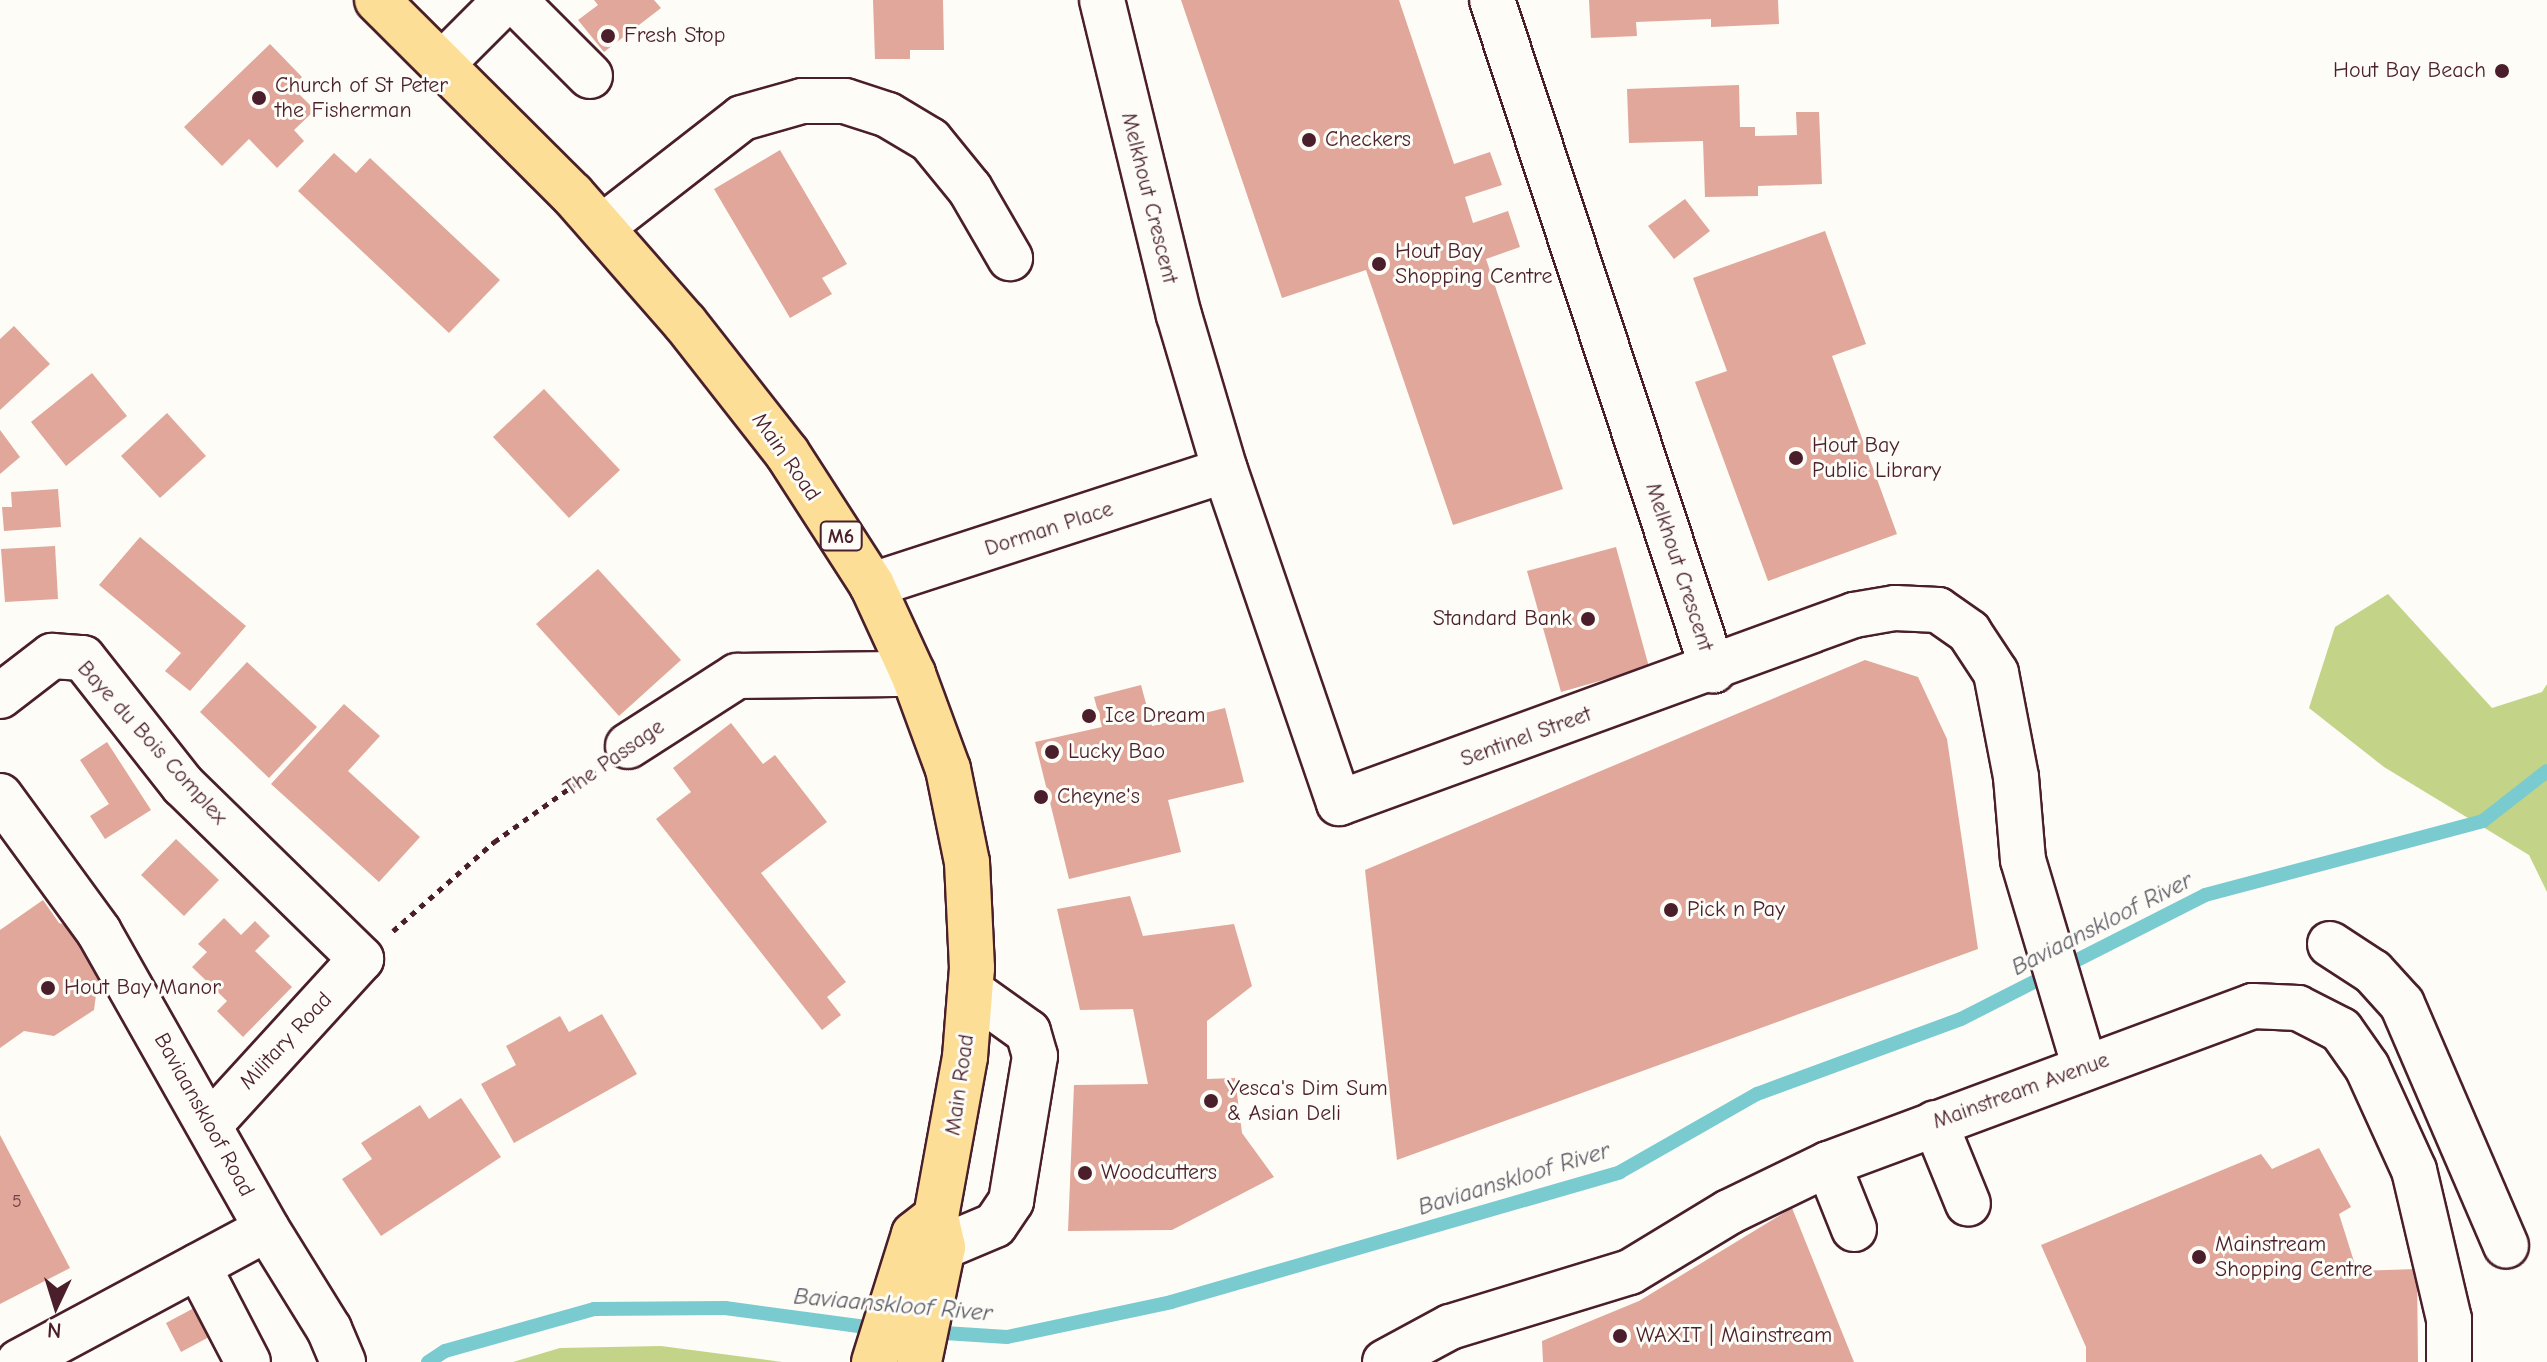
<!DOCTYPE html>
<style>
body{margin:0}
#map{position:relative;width:2547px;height:1362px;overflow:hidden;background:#fdfcf7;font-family:"Comic Neue",sans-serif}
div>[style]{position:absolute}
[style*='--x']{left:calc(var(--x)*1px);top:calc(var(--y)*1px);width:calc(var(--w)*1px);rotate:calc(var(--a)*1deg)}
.green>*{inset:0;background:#c3d388}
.stream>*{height:14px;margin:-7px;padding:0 7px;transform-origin:7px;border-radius:7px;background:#79cbd0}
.building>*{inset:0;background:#e0a79a}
.path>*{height:5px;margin-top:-2.5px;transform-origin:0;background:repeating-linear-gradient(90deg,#4a1f2b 0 6px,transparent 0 12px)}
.roads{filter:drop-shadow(2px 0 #4a1f2b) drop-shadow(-2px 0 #4a1f2b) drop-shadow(0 2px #4a1f2b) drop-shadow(0 -2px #4a1f2b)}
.minor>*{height:44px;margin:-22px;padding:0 22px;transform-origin:22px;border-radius:22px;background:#fdfcf7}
.major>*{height:44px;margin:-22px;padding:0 22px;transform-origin:22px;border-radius:22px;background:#fcde96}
.dots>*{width:22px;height:22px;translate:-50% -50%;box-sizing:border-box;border:4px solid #fdfcf7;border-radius:50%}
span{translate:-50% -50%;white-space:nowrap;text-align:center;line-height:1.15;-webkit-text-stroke:6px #fdfcf7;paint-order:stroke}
.number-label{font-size:18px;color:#704147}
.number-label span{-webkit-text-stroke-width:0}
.shield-label span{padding:2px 6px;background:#fdfcf7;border:2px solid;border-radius:6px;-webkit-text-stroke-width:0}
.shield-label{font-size:20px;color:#4a1f2b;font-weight:700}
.poi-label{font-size:22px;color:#4a1f2b}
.left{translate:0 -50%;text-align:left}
.right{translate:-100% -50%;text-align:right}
.street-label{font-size:22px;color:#4a1f2b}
.water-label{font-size:24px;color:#5a5b65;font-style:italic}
.north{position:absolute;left:16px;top:1266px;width:80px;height:80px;-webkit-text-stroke:6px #fdfcf7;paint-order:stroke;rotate:184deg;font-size:22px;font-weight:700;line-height:32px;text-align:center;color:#4a1f2b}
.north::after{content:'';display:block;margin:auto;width:28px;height:36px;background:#4a1f2b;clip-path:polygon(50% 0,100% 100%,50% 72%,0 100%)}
</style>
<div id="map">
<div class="green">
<div style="clip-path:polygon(2388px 594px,2492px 708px,2542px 692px,2547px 684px,2547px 892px,2529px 855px,2384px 767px,2309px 708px,2335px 627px)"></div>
<div style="clip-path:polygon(661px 1346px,782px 1362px,513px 1362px,560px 1348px)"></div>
</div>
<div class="stream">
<div style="--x:929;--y:1332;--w:78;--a:3.7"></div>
<div style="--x:1007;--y:1337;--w:168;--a:-12"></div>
<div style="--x:1171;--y:1302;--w:467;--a:-16.1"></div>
<div style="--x:1620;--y:1172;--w:158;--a:-29.7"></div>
<div style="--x:1757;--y:1094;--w:217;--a:-20.2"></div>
<div style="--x:1961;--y:1019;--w:274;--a:-26.9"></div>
<div style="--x:2205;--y:895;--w:288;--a:-14.9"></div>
<div style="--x:2483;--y:821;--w:81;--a:-38"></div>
<div style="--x:428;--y:1362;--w:20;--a:-33"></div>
<div style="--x:445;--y:1351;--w:155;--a:-15.7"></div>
<div style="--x:594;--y:1309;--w:131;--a:-0.4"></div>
<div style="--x:725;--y:1308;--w:157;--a:7.7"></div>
</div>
<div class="building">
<div style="clip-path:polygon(594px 0,654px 0,661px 8px,604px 52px,578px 20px,598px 5px)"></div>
<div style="clip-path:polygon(873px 0,943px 0,944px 50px,910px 50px,910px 59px,875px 59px)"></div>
<div style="clip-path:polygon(1181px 0,1399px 0,1454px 164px,1490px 152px,1502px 185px,1465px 197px,1473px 223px,1508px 211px,1520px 247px,1486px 259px,1563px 489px,1453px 525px,1366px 270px,1282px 298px)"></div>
<div style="clip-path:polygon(1589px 0,1778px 0,1779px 24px,1711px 27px,1711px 19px,1636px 22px,1637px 36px,1591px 38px)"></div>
<div style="clip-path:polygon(270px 44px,302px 77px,292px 87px,315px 110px,294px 130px,304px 141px,277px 168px,249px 139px,222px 166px,184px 127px)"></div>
<div style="clip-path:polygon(1739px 85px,1740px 127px,1755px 127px,1755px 136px,1797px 135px,1796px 112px,1819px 112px,1822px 184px,1758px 186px,1758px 196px,1705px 197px,1703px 141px,1629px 143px,1627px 89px)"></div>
<div style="clip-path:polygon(780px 150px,847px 264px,822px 278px,832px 294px,790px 318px,714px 189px)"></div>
<div style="clip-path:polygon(334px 153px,356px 173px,370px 158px,500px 280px,449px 333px,298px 191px)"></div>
<div style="clip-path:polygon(1685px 199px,1710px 231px,1674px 259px,1648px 226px)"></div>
<div style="clip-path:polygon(1825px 231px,1866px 344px,1832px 356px,1897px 534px,1768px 581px,1695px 382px,1727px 371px,1693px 278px)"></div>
<div style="clip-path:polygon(14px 326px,50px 364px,0 410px,0 339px)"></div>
<div style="clip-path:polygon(92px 373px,127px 416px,66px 466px,31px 422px)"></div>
<div style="clip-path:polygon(544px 389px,620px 470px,569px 518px,493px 437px)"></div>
<div style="clip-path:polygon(167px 413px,206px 456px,160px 498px,121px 456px)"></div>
<div style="clip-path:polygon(0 430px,20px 457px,0 474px)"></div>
<div style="clip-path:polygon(58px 489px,61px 527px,4px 531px,2px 507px,12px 507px,11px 492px)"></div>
<div style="clip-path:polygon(140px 537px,246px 626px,190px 691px,165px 671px,181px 653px,99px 585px)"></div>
<div style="clip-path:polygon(55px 546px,58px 599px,5px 602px,1px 549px)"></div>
<div style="clip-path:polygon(1616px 547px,1649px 667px,1561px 692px,1527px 571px)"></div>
<div style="clip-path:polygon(598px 569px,681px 660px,619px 716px,536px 624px)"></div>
<div style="clip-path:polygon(1865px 660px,1918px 677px,1947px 739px,1978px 949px,1397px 1160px,1365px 870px)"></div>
<div style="clip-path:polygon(247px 662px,317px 727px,269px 778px,200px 712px)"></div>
<div style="clip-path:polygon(1141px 685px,1152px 726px,1225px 708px,1244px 782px,1168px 800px,1181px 852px,1069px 879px,1035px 742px,1102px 727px,1094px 697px)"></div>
<div style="clip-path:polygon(344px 704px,380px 736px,348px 771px,420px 837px,379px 882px,271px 784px)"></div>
<div style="clip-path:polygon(731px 723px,763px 764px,775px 755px,827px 822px,761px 873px,846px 982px,827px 997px,841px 1015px,822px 1030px,656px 819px,691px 792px,673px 768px)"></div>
<div style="clip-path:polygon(107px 742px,151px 810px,105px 839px,90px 816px,109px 804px,80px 760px)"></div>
<div style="clip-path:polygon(176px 839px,219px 880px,184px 916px,141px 875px)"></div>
<div style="clip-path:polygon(1130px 896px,1143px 936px,1234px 924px,1252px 986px,1207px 1021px,1207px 1079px,1235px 1078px,1242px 1133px,1274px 1177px,1172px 1230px,1068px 1231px,1074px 1085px,1148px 1084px,1133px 1009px,1080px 1010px,1057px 909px)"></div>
<div style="clip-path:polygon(43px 900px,59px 923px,75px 928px,100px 965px,94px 1010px,54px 1036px,24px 1031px,0 1048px,0 930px)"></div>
<div style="clip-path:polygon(224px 918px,241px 935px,255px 921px,270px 936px,255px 951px,292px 987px,243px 1037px,217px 1011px,227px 1001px,192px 967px,207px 952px,198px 944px)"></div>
<div style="clip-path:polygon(602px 1014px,637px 1074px,514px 1143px,481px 1084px,516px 1065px,506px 1046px,560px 1016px,569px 1032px)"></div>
<div style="clip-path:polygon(461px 1098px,501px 1157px,381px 1236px,342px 1179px,372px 1159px,361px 1143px,420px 1105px,429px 1119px)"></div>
<div style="clip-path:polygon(0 1135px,70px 1268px,0 1304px)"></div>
<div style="clip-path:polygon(2319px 1148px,2351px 1207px,2339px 1214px,2357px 1271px,2417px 1269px,2418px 1362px,2086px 1362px,2086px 1347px,2041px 1245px,2261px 1154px,2272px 1169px)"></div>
<div style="clip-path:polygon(1792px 1208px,1854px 1362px,1543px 1362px,1542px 1341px,1639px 1301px)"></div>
<div style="clip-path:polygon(194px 1308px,209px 1337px,181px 1352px,166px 1323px)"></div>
</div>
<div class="path">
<div style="--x:393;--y:931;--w:135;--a:-41.4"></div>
<div style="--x:494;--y:842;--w:124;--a:-35.5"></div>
</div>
<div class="roads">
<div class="minor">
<div style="--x:1102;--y:0;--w:324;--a:76.3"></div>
<div style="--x:1179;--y:315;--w:162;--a:73.5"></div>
<div style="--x:1225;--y:470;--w:352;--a:71.1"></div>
<div style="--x:1339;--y:803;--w:548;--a:-20.05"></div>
<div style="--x:1854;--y:615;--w:42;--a:-9.7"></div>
<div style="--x:1895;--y:608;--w:43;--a:2.7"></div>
<div style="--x:1938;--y:610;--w:38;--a:35"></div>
<div style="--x:1969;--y:632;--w:49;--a:56.6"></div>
<div style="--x:1996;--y:673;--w:106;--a:79.1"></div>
<div style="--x:2016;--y:777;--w:83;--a:85.2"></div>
<div style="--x:2023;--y:860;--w:217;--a:73.4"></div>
<div style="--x:1492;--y:0;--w:706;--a:71.74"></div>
<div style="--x:442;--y:64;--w:83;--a:-45"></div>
<div style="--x:501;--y:5;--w:15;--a:-16"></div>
<div style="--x:515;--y:1;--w:106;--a:45"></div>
<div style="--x:602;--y:227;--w:177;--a:-37.9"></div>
<div style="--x:742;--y:118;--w:62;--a:-15.8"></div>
<div style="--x:802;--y:101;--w:43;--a:0"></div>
<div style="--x:845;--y:101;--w:45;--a:18"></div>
<div style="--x:888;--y:115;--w:49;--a:30.8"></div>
<div style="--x:930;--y:140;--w:63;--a:50.8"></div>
<div style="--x:970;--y:189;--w:80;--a:59.9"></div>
<div style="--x:872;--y:585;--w:371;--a:-18"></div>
<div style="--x:0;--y:696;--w:66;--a:-37.6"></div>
<div style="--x:52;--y:656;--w:31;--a:4"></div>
<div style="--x:83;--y:658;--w:162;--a:51.8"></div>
<div style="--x:183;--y:785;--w:249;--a:44.3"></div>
<div style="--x:361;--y:959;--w:222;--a:132.4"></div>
<div style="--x:628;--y:746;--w:130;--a:-32.7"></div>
<div style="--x:737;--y:676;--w:176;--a:-0.7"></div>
<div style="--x:0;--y:796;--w:168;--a:53.9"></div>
<div style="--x:99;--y:932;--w:341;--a:60.5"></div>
<div style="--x:267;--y:1229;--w:118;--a:58.2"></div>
<div style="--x:329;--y:1329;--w:36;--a:67"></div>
<div style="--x:2330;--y:944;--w:51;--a:33.1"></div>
<div style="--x:2373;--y:972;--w:43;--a:47.8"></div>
<div style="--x:2402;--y:1004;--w:263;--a:66.7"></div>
<div style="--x:1935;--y:1123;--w:87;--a:67.8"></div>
<div style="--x:1828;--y:1164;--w:70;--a:68.2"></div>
<div style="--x:943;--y:1247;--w:56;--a:-22.9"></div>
<div style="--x:995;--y:1225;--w:29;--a:-56"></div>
<div style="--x:1011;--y:1201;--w:147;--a:-80.6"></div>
<div style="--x:1035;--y:1056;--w:25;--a:-106"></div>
<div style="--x:1028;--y:1032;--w:69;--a:-144.5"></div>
<div style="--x:198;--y:1266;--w:108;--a:62.5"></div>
<div style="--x:19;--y:1362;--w:281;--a:-28.2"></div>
<div style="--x:1385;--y:1362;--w:74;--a:-28.3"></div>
<div style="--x:1450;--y:1327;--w:188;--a:-17"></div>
<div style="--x:1630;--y:1272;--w:116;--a:-31.2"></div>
<div style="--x:1729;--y:1212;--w:110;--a:-25.9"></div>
<div style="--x:1828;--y:1164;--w:453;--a:-20.4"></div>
<div style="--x:2253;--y:1006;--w:45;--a:2.5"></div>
<div style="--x:2298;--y:1008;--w:48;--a:27.1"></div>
<div style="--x:2341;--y:1030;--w:45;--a:54.9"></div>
<div style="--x:2367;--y:1067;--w:113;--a:65.5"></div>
<div style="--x:2414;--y:1170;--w:153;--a:76.8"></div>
<div style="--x:2449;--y:1319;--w:43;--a:90"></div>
</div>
<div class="major">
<div style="--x:377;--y:0;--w:275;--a:44.9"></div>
<div style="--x:572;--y:194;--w:171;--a:48.8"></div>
<div style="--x:685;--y:323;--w:165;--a:51.9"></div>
<div style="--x:787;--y:453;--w:157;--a:57.2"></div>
<div style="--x:872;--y:585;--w:98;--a:65.3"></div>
<div style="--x:913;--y:674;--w:101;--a:69.8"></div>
<div style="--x:948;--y:769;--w:95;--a:78.5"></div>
<div style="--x:967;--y:862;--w:106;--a:87.3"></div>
<div style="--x:972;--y:968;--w:89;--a:94.5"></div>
<div style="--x:965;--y:1057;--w:163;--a:100.3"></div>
<div style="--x:936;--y:1217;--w:31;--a:77"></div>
<div style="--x:943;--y:1247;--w:117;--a:101.8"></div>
<div style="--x:874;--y:1362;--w:134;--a:-72.6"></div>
<div style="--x:914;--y:1234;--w:28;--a:-38"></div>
</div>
</div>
<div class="dots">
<div style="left:608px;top:36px;background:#4a1f2b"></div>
<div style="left:2502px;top:71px;background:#4a1f2b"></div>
<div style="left:259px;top:98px;background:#4a1f2b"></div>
<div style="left:1309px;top:140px;background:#4a1f2b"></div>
<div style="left:1379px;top:264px;background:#4a1f2b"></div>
<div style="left:1796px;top:458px;background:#4a1f2b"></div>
<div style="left:1588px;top:619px;background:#4a1f2b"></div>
<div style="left:1089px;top:716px;background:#4a1f2b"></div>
<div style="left:1052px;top:752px;background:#4a1f2b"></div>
<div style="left:1041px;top:797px;background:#4a1f2b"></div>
<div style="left:1671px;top:910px;background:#4a1f2b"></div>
<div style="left:48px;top:988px;background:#4a1f2b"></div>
<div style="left:1211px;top:1101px;background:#4a1f2b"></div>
<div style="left:1085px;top:1173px;background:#4a1f2b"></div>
<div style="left:2199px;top:1257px;background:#4a1f2b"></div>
<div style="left:1620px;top:1336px;background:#4a1f2b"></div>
</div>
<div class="number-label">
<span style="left:17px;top:1202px">5</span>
</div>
<div class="shield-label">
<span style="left:841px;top:536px">M6</span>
</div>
<div class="poi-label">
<span class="left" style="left:624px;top:36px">Fresh Stop</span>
<span class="right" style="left:2486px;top:71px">Hout Bay Beach</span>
<span class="left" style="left:275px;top:98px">Church of St Peter<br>the Fisherman</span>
<span class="left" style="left:1325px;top:140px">Checkers</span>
<span class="left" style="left:1395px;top:264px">Hout Bay<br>Shopping Centre</span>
<span class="left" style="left:1812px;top:458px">Hout Bay<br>Public Library</span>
<span class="right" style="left:1572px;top:619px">Standard Bank</span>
<span class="left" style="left:1105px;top:716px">Ice Dream</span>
<span class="left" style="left:1068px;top:752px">Lucky Bao</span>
<span class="left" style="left:1057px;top:797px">Cheyne's</span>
<span class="left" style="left:1687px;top:910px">Pick n Pay</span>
<span class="left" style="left:64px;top:988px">Hout Bay Manor</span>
<span class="left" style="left:1227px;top:1101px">Yesca's Dim Sum<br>&amp; Asian Deli</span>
<span class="left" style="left:1101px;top:1173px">Woodcutters</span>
<span class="left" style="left:2215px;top:1257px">Mainstream<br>Shopping Centre</span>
<span class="left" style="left:1636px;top:1336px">WAXIT | Mainstream</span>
</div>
<div class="street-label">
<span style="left:1149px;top:198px;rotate:76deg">Melkhout Crescent</span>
<span style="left:786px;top:457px;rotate:55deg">Main Road</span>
<span style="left:1049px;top:529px;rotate:-18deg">Dorman Place</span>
<span style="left:1679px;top:567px;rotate:72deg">Melkhout Crescent</span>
<span style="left:1526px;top:737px;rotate:-20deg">Sentinel Street</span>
<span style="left:152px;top:743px;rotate:48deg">Baye du Bois Complex</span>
<span style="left:614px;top:758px;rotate:-35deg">The Passage</span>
<span style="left:286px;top:1041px;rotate:-47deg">Military Road</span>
<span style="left:960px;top:1085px;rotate:-82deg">Main Road</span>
<span style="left:2021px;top:1091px;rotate:-20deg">Mainstream Avenue</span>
<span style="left:204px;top:1115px;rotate:61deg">Baviaanskloof Road</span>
</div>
<div class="water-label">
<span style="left:2102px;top:924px;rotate:-27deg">Baviaanskloof River</span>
<span style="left:1514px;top:1179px;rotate:-17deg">Baviaanskloof River</span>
<span style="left:893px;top:1305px;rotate:5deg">Baviaanskloof River</span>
</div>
<div class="north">N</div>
</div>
